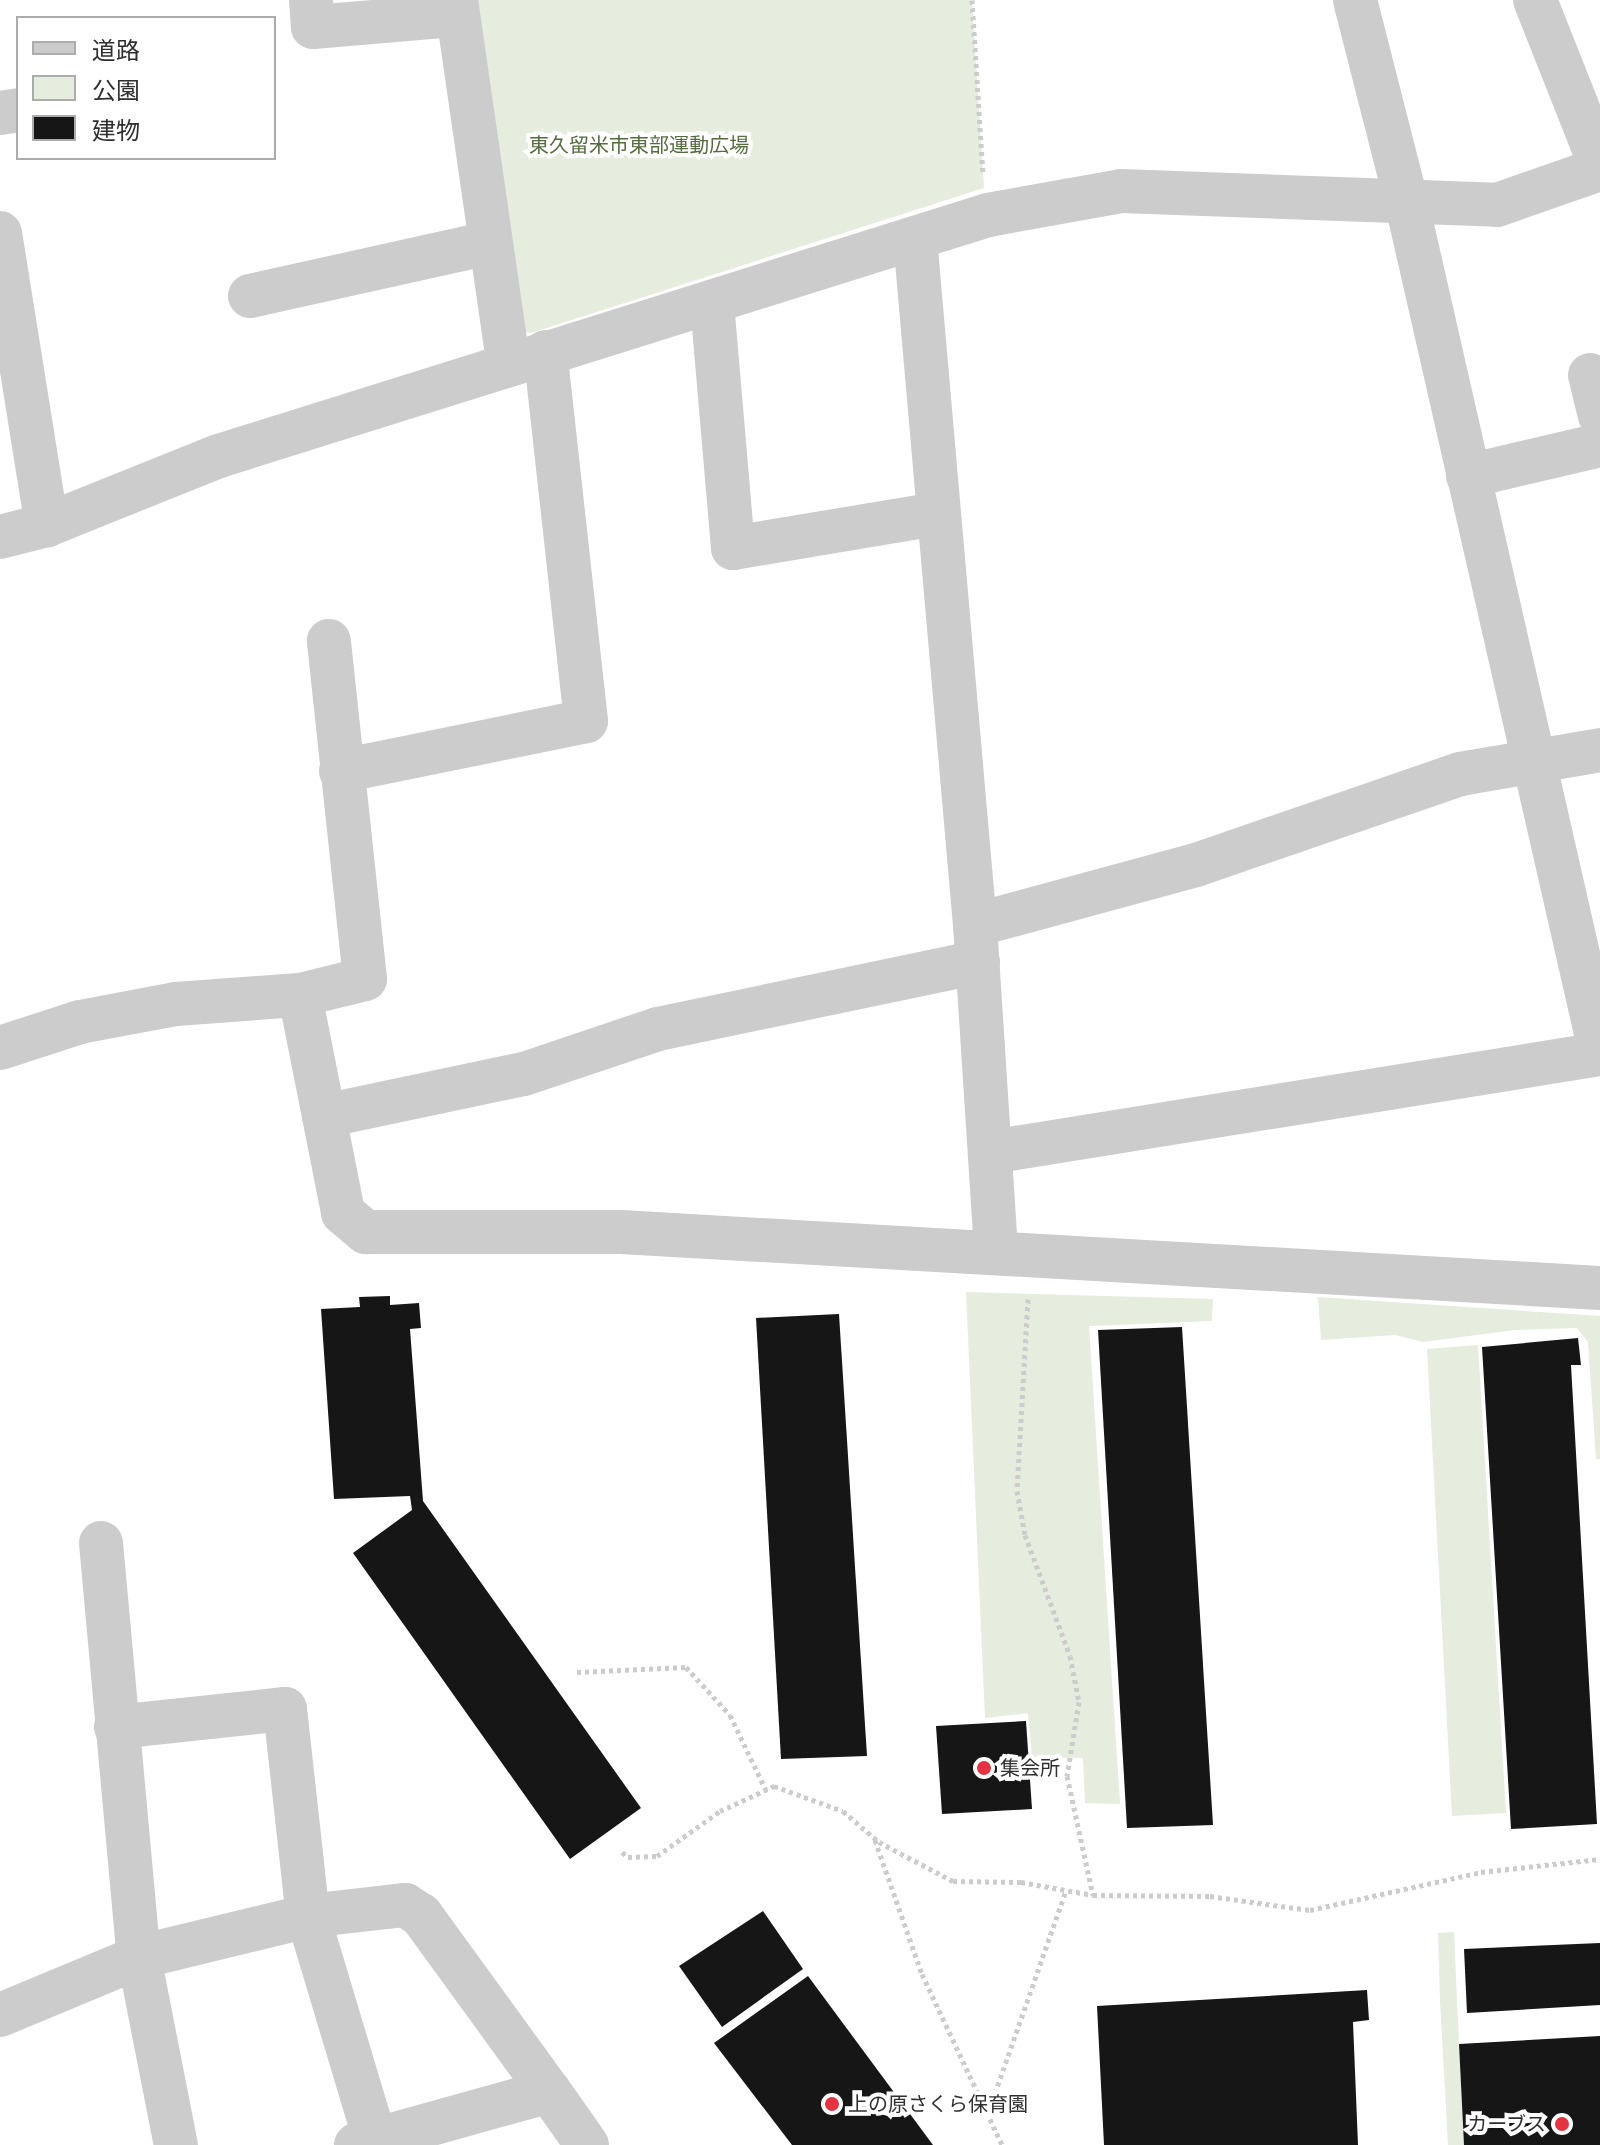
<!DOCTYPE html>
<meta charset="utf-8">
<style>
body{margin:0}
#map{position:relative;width:1600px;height:2145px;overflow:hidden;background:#fff;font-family:Figtree,"Noto Sans JP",sans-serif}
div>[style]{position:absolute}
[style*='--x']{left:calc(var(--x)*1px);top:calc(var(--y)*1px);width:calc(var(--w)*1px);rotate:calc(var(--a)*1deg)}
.green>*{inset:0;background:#e6ecde}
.building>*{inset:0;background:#161616}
.path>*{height:5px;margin-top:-2.5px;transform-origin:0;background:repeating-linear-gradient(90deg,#ccc 0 4px,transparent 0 8px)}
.minor>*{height:44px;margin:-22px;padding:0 22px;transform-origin:22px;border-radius:22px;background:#ccc}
.dots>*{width:22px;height:22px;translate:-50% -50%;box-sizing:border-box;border:4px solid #fff;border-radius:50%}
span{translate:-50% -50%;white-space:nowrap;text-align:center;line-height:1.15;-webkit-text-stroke:8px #fff;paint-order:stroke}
.park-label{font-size:20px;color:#536b3d}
.poi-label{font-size:20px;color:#2f2f2f}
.left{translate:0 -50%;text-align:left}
.right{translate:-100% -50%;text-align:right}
.legend{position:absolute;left:16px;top:16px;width:260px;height:144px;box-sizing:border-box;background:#fff;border:2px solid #acacac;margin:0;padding:10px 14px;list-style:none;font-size:24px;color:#2f2f2f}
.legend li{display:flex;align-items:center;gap:16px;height:40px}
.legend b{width:40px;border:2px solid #acacac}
</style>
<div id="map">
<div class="green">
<div style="clip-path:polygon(472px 0,972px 0,984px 188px,531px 333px,517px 330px)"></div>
<div style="clip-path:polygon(966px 1292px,1213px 1299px,1212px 1321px,1089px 1326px,1120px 1804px,1085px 1803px,1083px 1758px,1032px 1757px,1028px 1713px,985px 1718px)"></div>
<div style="clip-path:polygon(1318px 1297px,1600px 1316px,1600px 1459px,1596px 1459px,1588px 1342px,1577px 1328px,1515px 1330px,1423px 1342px,1395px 1335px,1321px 1340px)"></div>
<div style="clip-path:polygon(1478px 1345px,1506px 1813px,1452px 1816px,1427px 1349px)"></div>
<div style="clip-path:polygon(1454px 1932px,1459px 2044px,1464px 2145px,1448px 2145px,1440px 2001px,1438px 1933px)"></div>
</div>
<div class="building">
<div style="clip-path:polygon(390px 1296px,390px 1305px,419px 1303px,421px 1328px,410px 1329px,423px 1501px,641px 1808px,570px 1859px,353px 1553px,412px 1510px,410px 1496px,334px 1499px,321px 1309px,360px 1307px,359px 1297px)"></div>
<div style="clip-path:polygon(839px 1314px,867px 1756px,781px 1759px,756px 1318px)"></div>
<div style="clip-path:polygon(1182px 1327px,1213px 1825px,1127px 1828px,1098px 1330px)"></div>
<div style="clip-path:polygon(1578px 1338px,1581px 1365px,1571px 1365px,1597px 1824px,1511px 1829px,1482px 1347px)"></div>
<div style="clip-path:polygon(1026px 1721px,1032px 1809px,942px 1814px,936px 1726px)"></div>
<div style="clip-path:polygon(763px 1911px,803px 1969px,722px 2027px,679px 1966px)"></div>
<div style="clip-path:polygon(1600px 1943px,1600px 2005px,1467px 2013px,1464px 1949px)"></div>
<div style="clip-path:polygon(808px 1976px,933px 2145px,792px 2145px,714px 2043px)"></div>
<div style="clip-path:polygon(1367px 1990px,1369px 2020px,1353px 2022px,1358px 2145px,1104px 2145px,1097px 2006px)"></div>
<div style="clip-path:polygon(1600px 2036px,1600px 2145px,1464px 2145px,1459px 2044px)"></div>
</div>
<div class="path">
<div style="--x:972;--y:0;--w:175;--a:86.4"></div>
<div style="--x:1028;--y:1299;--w:192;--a:93.3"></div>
<div style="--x:1017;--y:1491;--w:45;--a:79.7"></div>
<div style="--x:1025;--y:1535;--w:129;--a:69.6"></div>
<div style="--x:1070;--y:1656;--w:47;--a:78.9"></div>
<div style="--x:1079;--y:1702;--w:75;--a:99.2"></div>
<div style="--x:1067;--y:1776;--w:122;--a:77.7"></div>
<div style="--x:577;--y:1672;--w:109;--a:-2.6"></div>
<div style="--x:686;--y:1667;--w:65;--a:47.5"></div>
<div style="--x:730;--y:1715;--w:83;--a:64.4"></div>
<div style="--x:875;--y:1840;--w:142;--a:70.7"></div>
<div style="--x:922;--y:1974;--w:189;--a:64.9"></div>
<div style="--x:622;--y:1852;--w:8;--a:40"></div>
<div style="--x:628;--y:1857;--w:29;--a:-2"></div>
<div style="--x:657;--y:1856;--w:77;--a:-35.5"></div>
<div style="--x:720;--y:1811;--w:60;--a:-24.8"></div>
<div style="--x:774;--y:1786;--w:73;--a:19.9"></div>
<div style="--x:843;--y:1811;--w:48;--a:40.7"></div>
<div style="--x:879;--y:1842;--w:84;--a:27.8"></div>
<div style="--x:953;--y:1881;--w:68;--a:0.8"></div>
<div style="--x:1021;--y:1882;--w:73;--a:10.2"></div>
<div style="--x:1093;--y:1895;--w:117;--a:0.5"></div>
<div style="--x:1210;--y:1896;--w:101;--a:8"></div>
<div style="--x:1310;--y:1910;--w:175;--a:-12.5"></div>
<div style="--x:1481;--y:1872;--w:120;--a:-6.2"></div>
<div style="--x:987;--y:2116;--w:239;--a:-70.7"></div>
</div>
<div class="minor">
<div style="--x:311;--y:0;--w:27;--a:86"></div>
<div style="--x:313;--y:27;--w:144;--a:-4.8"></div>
<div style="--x:456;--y:0;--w:366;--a:81.8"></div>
<div style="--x:1355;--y:0;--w:211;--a:75.7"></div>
<div style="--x:1407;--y:204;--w:869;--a:77.16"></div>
<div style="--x:1535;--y:0;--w:176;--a:68.4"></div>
<div style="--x:0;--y:113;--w:18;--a:-9"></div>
<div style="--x:0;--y:233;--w:296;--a:80.9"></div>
<div style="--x:915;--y:238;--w:690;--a:85.01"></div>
<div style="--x:975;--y:925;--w:326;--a:86.3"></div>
<div style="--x:250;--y:296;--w:246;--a:-12.5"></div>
<div style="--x:712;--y:303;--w:246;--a:85.1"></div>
<div style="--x:733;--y:548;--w:207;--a:-9.5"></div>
<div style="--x:1590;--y:375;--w:42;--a:76.3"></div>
<div style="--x:1468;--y:476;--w:136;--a:-13.2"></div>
<div style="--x:0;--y:537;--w:49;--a:-14.3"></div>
<div style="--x:47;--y:525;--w:185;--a:-21.9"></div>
<div style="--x:219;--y:456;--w:806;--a:-17.4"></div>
<div style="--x:988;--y:215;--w:135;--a:-10.2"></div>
<div style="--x:1121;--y:191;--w:376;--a:2.1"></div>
<div style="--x:1497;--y:205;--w:109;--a:-19.3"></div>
<div style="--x:341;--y:771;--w:250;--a:-11.5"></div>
<div style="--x:586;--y:721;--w:371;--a:-96.3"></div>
<div style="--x:975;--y:925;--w:229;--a:-15.2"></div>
<div style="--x:1196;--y:865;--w:279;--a:-19"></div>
<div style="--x:1460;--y:774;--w:142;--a:-9.7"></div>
<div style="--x:300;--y:995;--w:222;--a:78.8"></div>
<div style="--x:343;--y:1213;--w:30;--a:40"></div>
<div style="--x:366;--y:1232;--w:255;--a:0"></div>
<div style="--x:621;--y:1232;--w:981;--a:3.27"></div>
<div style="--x:0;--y:1048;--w:84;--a:-18"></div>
<div style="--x:80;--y:1022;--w:98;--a:-10.6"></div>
<div style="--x:176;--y:1004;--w:124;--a:-4.2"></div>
<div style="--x:300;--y:995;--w:67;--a:-13.8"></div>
<div style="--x:365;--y:979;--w:340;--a:-96.1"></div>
<div style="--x:324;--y:1116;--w:204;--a:-11.9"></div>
<div style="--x:524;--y:1074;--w:141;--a:-18.6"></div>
<div style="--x:658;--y:1029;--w:327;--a:-11.8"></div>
<div style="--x:991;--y:1152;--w:617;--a:-9.14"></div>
<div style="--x:101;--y:1543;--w:416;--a:84.8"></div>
<div style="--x:139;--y:1957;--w:192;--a:78.9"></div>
<div style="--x:116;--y:1727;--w:170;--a:-6.1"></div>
<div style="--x:285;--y:1709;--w:208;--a:83.7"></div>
<div style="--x:308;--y:1916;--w:234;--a:73.3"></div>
<div style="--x:0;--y:2015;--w:151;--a:-22.6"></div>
<div style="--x:139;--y:1957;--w:174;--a:-13.6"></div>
<div style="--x:308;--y:1916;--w:98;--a:-6.5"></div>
<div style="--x:405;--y:1905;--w:19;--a:32"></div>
<div style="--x:421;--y:1915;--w:218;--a:54"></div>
<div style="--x:356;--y:2145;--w:200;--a:-15.6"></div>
<div style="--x:549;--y:2091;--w:66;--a:54.9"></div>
</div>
<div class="dots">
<div style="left:984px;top:1768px;background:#e43443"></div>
<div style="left:832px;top:2104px;background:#e43443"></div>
<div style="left:1562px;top:2124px;background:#e43443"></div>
</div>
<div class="park-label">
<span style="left:639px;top:145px">東久留米市東部運動広場</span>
</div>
<div class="poi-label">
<span class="left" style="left:1000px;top:1768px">集会所</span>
<span class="left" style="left:848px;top:2104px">上の原さくら保育園</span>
<span class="right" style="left:1546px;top:2124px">カーブス</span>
</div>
<ul class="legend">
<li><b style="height:10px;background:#ccc"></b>道路</li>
<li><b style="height:22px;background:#e6ecde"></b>公園</li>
<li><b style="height:22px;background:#161616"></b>建物</li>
</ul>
</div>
